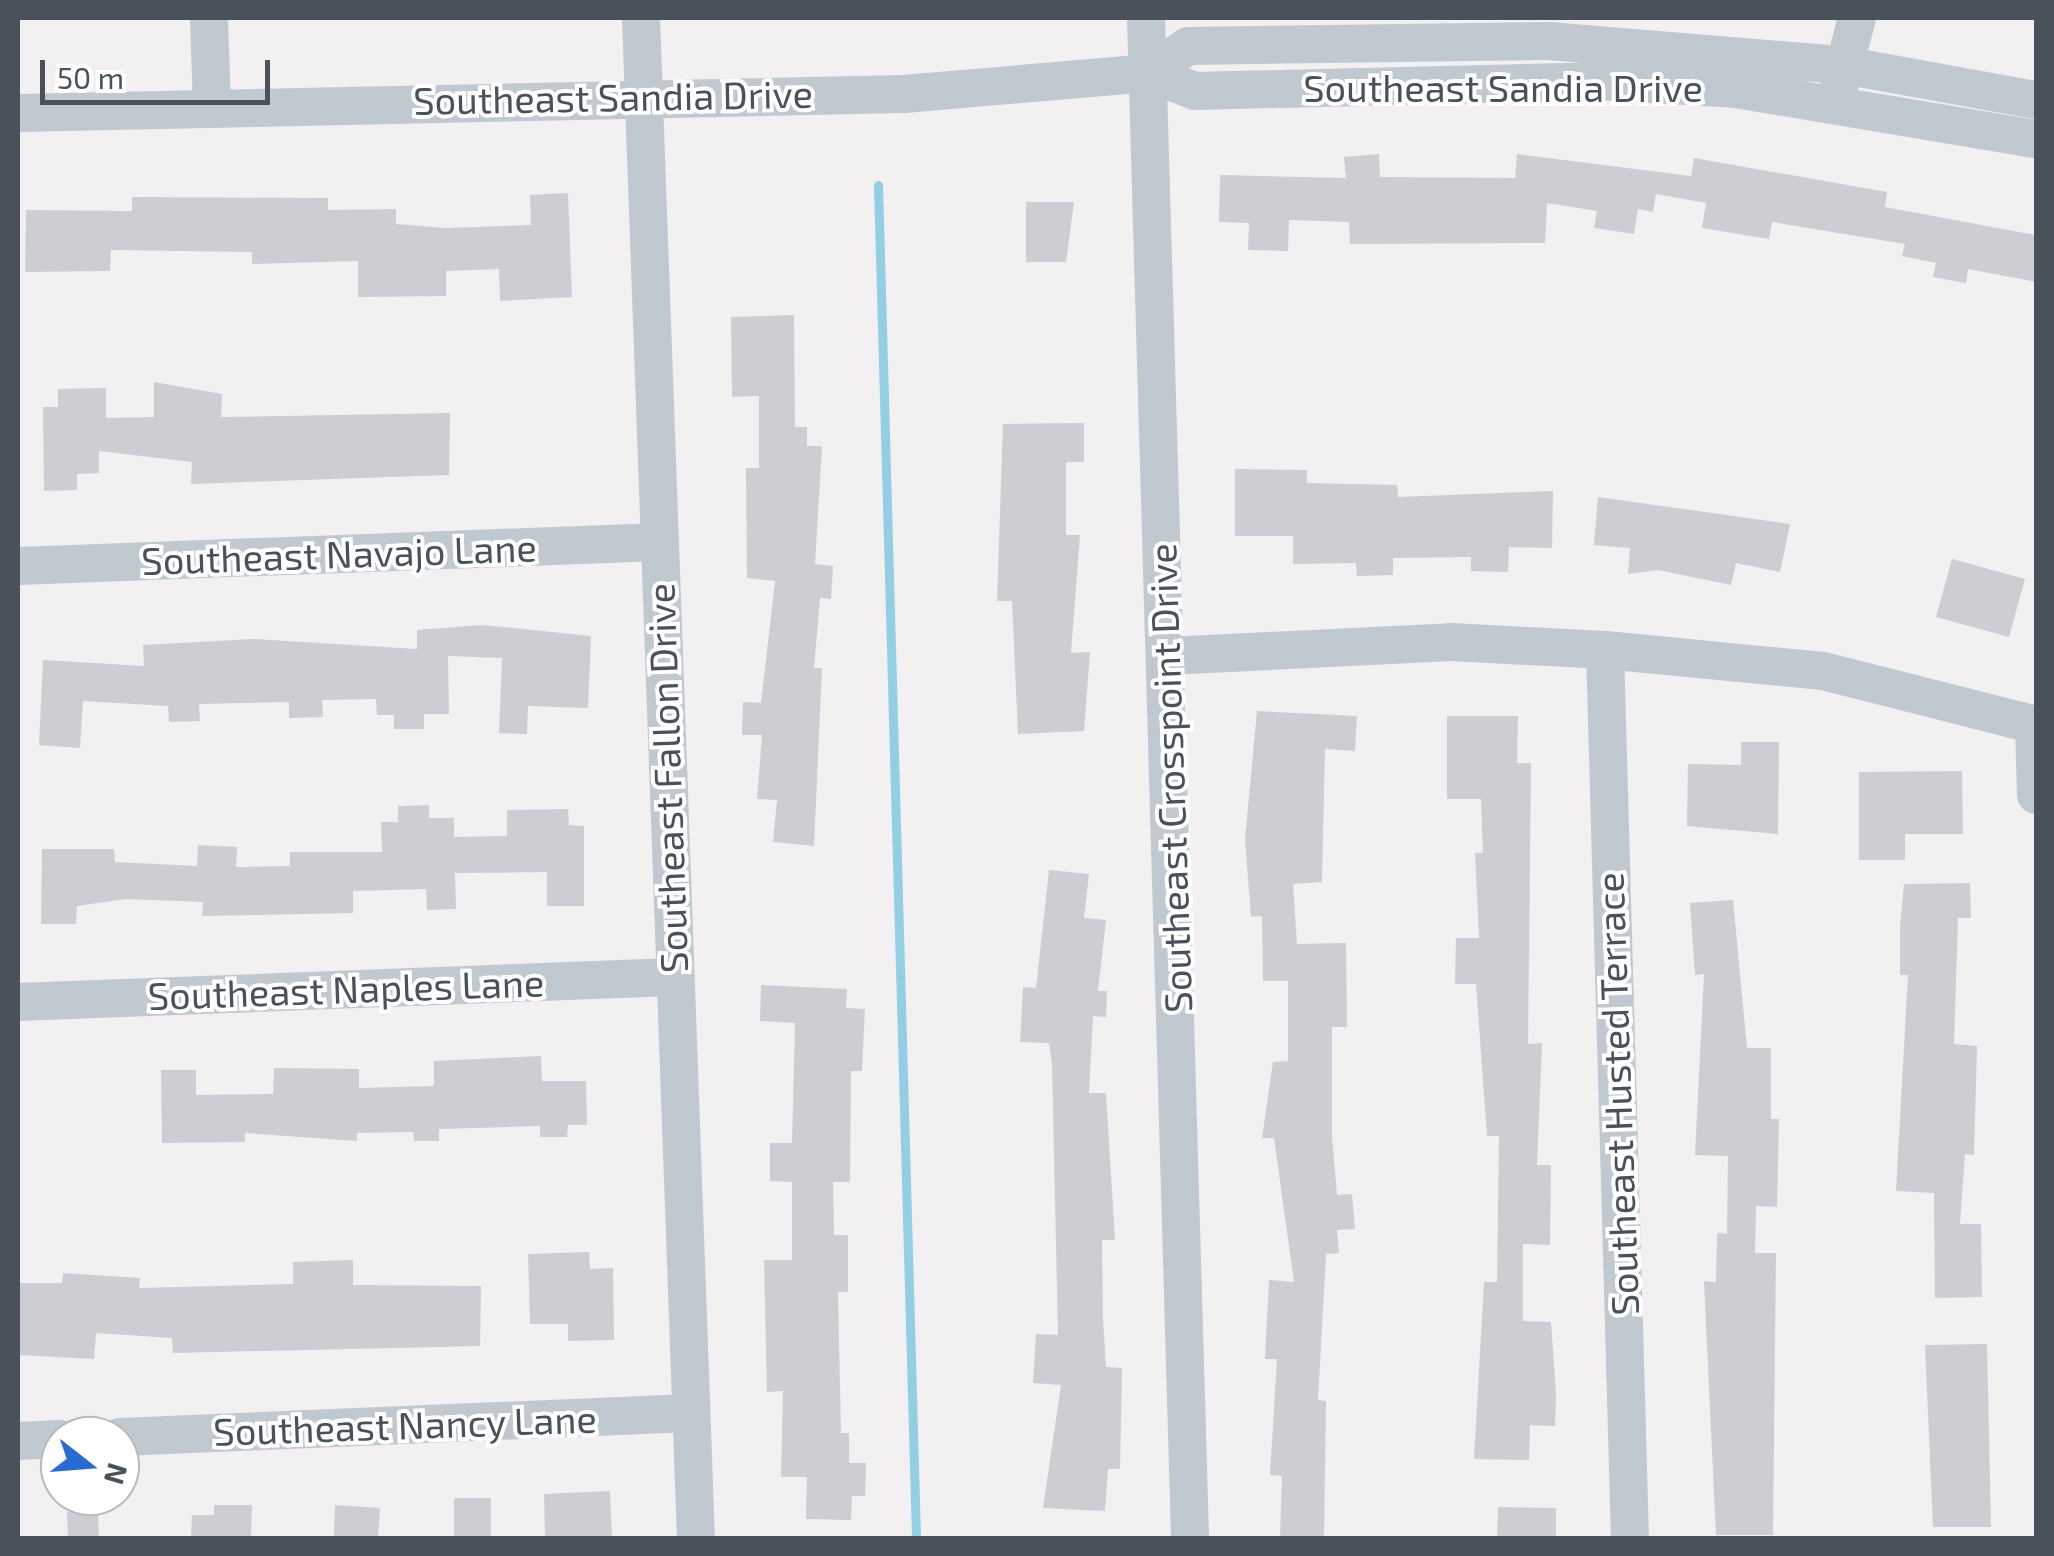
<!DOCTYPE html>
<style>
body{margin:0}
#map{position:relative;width:2054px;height:1556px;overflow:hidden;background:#f2f0f0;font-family:"Exo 2",sans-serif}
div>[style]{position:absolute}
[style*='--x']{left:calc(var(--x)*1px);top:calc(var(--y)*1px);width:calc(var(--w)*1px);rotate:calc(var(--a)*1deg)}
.stream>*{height:9px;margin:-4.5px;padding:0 4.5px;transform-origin:4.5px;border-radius:4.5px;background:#93cfe4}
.building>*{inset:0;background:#cdced3}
.minor>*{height:38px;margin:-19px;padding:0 19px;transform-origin:19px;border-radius:19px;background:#c1c9d0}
span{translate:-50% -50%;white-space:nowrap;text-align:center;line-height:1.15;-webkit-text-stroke:8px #fff;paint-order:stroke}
.street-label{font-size:38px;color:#49525b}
.frame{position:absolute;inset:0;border:20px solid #49525b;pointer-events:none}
.north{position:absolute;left:40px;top:1416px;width:100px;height:100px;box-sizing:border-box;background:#fff;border:2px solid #b6babd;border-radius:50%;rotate:107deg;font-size:28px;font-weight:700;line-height:40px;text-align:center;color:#49525b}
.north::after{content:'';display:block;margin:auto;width:35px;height:45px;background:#2a6bd1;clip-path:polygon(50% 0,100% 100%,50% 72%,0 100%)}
.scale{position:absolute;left:40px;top:60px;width:230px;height:45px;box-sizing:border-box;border:5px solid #49525b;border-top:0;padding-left:12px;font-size:30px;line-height:35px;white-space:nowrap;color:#49525b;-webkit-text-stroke:8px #fff;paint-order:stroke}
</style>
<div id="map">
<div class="stream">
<div style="--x:878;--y:185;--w:1354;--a:88.39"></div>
</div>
<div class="building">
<div style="clip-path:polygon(1379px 154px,1380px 177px,1515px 178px,1517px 154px,1691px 176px,1694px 158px,1887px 192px,1885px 207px,2036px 235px,2036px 282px,1968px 269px,1966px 283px,1933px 277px,1936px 263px,1902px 256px,1905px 244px,1772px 222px,1769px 239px,1702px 228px,1706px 203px,1656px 194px,1653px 212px,1638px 209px,1634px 234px,1594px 228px,1597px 211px,1547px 203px,1545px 243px,1350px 244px,1349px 222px,1289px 220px,1288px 251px,1248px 250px,1249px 223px,1219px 222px,1220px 175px,1346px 178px,1344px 157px)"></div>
<div style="clip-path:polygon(568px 193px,572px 297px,500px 301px,499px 269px,446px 271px,446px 296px,358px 297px,358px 261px,252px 264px,252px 252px,111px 250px,110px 271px,25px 272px,26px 210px,132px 211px,132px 197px,328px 198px,328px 210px,396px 209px,396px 224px,446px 228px,531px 225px,530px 195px)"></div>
<div style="clip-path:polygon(1026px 202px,1074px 202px,1066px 262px,1026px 262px)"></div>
<div style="clip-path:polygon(794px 315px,795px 427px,807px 427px,807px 446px,822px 446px,815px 564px,833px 566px,831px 599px,820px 598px,814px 668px,822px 668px,814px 846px,773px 842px,777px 800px,757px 799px,762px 735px,742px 735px,743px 702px,761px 703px,775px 581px,747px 578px,746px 468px,759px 468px,759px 396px,732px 397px,731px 317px)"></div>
<div style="clip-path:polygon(154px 382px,222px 394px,221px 417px,450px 413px,449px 475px,191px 484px,192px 462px,99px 451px,99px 473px,77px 474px,77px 490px,44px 491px,43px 407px,58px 407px,58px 389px,106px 388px,106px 418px,154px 417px)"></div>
<div style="clip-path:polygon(1084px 423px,1084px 462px,1066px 462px,1066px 535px,1080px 535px,1071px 653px,1090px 652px,1084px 731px,1018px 734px,1012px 601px,997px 601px,1003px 424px)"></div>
<div style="clip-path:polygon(1235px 469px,1307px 470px,1307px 483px,1397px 485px,1398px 497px,1553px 491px,1552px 548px,1509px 547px,1508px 572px,1471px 571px,1471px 557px,1393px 558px,1393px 575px,1357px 576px,1356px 563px,1293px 564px,1293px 536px,1235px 536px)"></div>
<div style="clip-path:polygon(1598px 497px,1790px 524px,1780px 572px,1736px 563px,1731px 585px,1658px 570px,1628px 574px,1630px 548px,1594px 545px)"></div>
<div style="clip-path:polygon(1952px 559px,2025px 579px,2009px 637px,1936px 617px)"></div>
<div style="clip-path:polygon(482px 625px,591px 636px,588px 708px,528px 706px,527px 734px,499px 733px,502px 658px,448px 656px,449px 714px,424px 714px,424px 729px,394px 729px,394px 715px,377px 715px,376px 699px,322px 700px,323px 717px,289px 718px,289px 702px,199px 704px,200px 721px,169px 722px,168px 706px,83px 701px,80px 748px,39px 745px,43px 660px,144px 666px,143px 645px,253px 639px,417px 649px,417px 630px)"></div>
<div style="clip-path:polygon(1257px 711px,1357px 716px,1355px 751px,1325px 749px,1322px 882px,1293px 884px,1297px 944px,1346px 943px,1347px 1027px,1332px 1027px,1332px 1137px,1337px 1195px,1352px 1194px,1355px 1229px,1337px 1230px,1339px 1253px,1326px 1254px,1318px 1400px,1326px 1401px,1324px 1538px,1280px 1538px,1282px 1476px,1270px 1475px,1277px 1359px,1265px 1359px,1269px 1280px,1294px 1282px,1274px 1138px,1262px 1138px,1273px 1062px,1288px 1061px,1288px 981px,1263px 981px,1262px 916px,1251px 917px,1245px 839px)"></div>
<div style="clip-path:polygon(1447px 716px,1518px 716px,1517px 763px,1531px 763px,1528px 1044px,1542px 1043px,1537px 1165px,1551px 1165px,1550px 1245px,1523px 1244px,1523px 1321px,1551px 1322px,1556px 1394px,1555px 1426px,1530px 1425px,1529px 1460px,1474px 1459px,1484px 1282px,1497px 1282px,1499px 1136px,1487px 1136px,1476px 984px,1455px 984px,1456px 938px,1479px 938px,1475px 853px,1483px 853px,1481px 799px,1447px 799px)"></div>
<div style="clip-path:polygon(1741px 742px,1779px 742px,1778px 834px,1687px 826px,1688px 764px,1741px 765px)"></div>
<div style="clip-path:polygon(1962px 771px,1963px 834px,1905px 834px,1905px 860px,1859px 860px,1859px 772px)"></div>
<div style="clip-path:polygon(429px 805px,429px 818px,454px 818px,454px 837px,507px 836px,507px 810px,568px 809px,569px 825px,584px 826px,584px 906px,547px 906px,547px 872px,455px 873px,456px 909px,427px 910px,426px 889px,353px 891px,353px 913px,202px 916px,203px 902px,126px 899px,77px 906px,76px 924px,41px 924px,42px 849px,114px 849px,115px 862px,197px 866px,198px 845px,237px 847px,236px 867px,290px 866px,290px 852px,382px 852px,381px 822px,398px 822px,398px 806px)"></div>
<div style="clip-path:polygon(1049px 870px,1089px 874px,1084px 918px,1106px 920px,1098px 991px,1107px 991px,1106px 1017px,1093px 1016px,1089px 1093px,1106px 1093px,1115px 1240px,1102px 1240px,1103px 1319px,1106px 1367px,1122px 1368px,1120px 1469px,1108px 1469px,1105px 1511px,1043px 1508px,1061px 1385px,1033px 1383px,1036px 1334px,1058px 1335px,1052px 1065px,1049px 1043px,1020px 1042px,1023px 987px,1036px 988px)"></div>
<div style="clip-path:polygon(1970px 883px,1971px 918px,1958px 918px,1954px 1044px,1977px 1046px,1974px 1155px,1965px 1154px,1960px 1224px,1981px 1224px,1982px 1297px,1935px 1298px,1934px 1193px,1896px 1191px,1908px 975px,1900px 975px,1900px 926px,1904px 884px)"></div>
<div style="clip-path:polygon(1733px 900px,1747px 1048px,1771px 1048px,1771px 1119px,1779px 1119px,1777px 1207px,1756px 1206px,1755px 1253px,1776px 1253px,1773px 1535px,1716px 1535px,1704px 1281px,1716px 1282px,1717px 1233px,1727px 1234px,1728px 1156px,1695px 1155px,1704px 974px,1695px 975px,1690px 903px)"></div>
<div style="clip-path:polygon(761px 985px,847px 989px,846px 1008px,865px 1009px,862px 1071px,851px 1071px,850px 1182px,833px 1182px,834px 1235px,848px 1235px,848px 1292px,838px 1292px,841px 1433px,849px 1433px,849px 1463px,866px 1463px,865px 1496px,852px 1496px,851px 1520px,806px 1519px,807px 1477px,781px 1477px,783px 1391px,767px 1392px,764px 1260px,792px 1260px,792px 1182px,770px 1181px,770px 1143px,792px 1143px,795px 1023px,760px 1021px)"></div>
<div style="clip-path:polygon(541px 1056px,542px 1081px,586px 1081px,587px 1125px,568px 1125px,567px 1137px,540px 1137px,540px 1126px,439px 1129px,439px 1141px,414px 1141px,413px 1132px,357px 1133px,357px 1141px,245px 1133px,245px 1142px,162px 1143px,161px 1070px,196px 1070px,196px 1095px,273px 1094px,274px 1068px,359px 1069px,359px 1088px,434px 1086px,434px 1061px)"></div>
<div style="clip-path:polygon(589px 1252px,590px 1269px,613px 1268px,614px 1340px,568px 1341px,568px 1324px,530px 1324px,528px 1254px)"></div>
<div style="clip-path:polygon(353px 1260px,353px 1285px,481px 1286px,480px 1346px,173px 1353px,172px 1338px,96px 1333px,94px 1359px,18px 1355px,18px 1283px,62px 1283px,63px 1273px,140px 1278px,139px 1288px,293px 1284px,293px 1262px)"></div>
<div style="clip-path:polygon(1987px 1344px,1991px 1527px,1933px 1527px,1925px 1345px)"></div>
<div style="clip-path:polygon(610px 1491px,612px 1538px,545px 1538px,544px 1494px)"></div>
<div style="clip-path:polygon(454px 1498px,491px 1498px,491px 1538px,454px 1538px)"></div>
<div style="clip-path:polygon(214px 1505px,252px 1505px,251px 1538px,191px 1538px,192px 1515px,214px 1515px)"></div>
<div style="clip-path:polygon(335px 1505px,380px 1508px,378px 1538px,334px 1538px)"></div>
<div style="clip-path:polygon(1498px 1507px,1556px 1508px,1556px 1538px,1497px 1538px)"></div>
<div style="clip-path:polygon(67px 1512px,98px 1512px,99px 1538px,68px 1538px)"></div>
</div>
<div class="minor">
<div style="--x:209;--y:18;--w:89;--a:88.1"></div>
<div style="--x:641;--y:18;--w:1521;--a:87.93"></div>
<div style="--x:1146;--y:18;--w:1521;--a:88.34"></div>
<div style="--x:1149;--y:73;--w:47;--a:-34.7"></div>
<div style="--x:1188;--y:46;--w:361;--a:-0.8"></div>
<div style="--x:1549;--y:41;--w:295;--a:4.7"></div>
<div style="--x:1843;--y:65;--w:196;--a:10.3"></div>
<div style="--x:1839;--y:87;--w:71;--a:-75.4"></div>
<div style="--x:18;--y:113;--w:886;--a:-1.23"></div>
<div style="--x:904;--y:94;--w:246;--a:-4.9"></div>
<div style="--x:1149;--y:73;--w:49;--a:21.4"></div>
<div style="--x:1195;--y:91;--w:400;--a:-1.4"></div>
<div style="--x:1595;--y:81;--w:141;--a:3.2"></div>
<div style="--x:1736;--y:89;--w:304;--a:9.5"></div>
<div style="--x:18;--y:566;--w:642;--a:-2.14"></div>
<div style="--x:1605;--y:650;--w:888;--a:88.39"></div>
<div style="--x:1167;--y:656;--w:284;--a:-2.8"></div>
<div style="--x:1451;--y:642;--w:154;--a:3"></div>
<div style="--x:1605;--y:650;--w:219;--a:5.5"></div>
<div style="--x:1823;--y:671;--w:220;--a:14.2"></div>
<div style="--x:2034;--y:725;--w:70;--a:88.4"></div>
<div style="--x:18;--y:1002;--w:656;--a:-2.18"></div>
<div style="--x:120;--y:1437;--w:571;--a:-2.41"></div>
<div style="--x:18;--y:1441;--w:42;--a:-2.7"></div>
</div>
<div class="street-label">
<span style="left:1503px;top:88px">Southeast Sandia Drive</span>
<span style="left:613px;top:97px;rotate:-1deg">Southeast Sandia Drive</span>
<span style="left:339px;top:554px;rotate:-2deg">Southeast Navajo Lane</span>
<span style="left:667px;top:778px;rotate:-92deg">Southeast Fallon Drive</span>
<span style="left:1170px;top:778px;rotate:-92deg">Southeast Crosspoint Drive</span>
<span style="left:346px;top:989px;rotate:-2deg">Southeast Naples Lane</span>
<span style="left:1617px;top:1094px;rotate:-92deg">Southeast Husted Terrace</span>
<span style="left:405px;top:1425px;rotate:-2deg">Southeast Nancy Lane</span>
</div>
<div class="frame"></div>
<div class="north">N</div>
<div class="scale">50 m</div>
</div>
